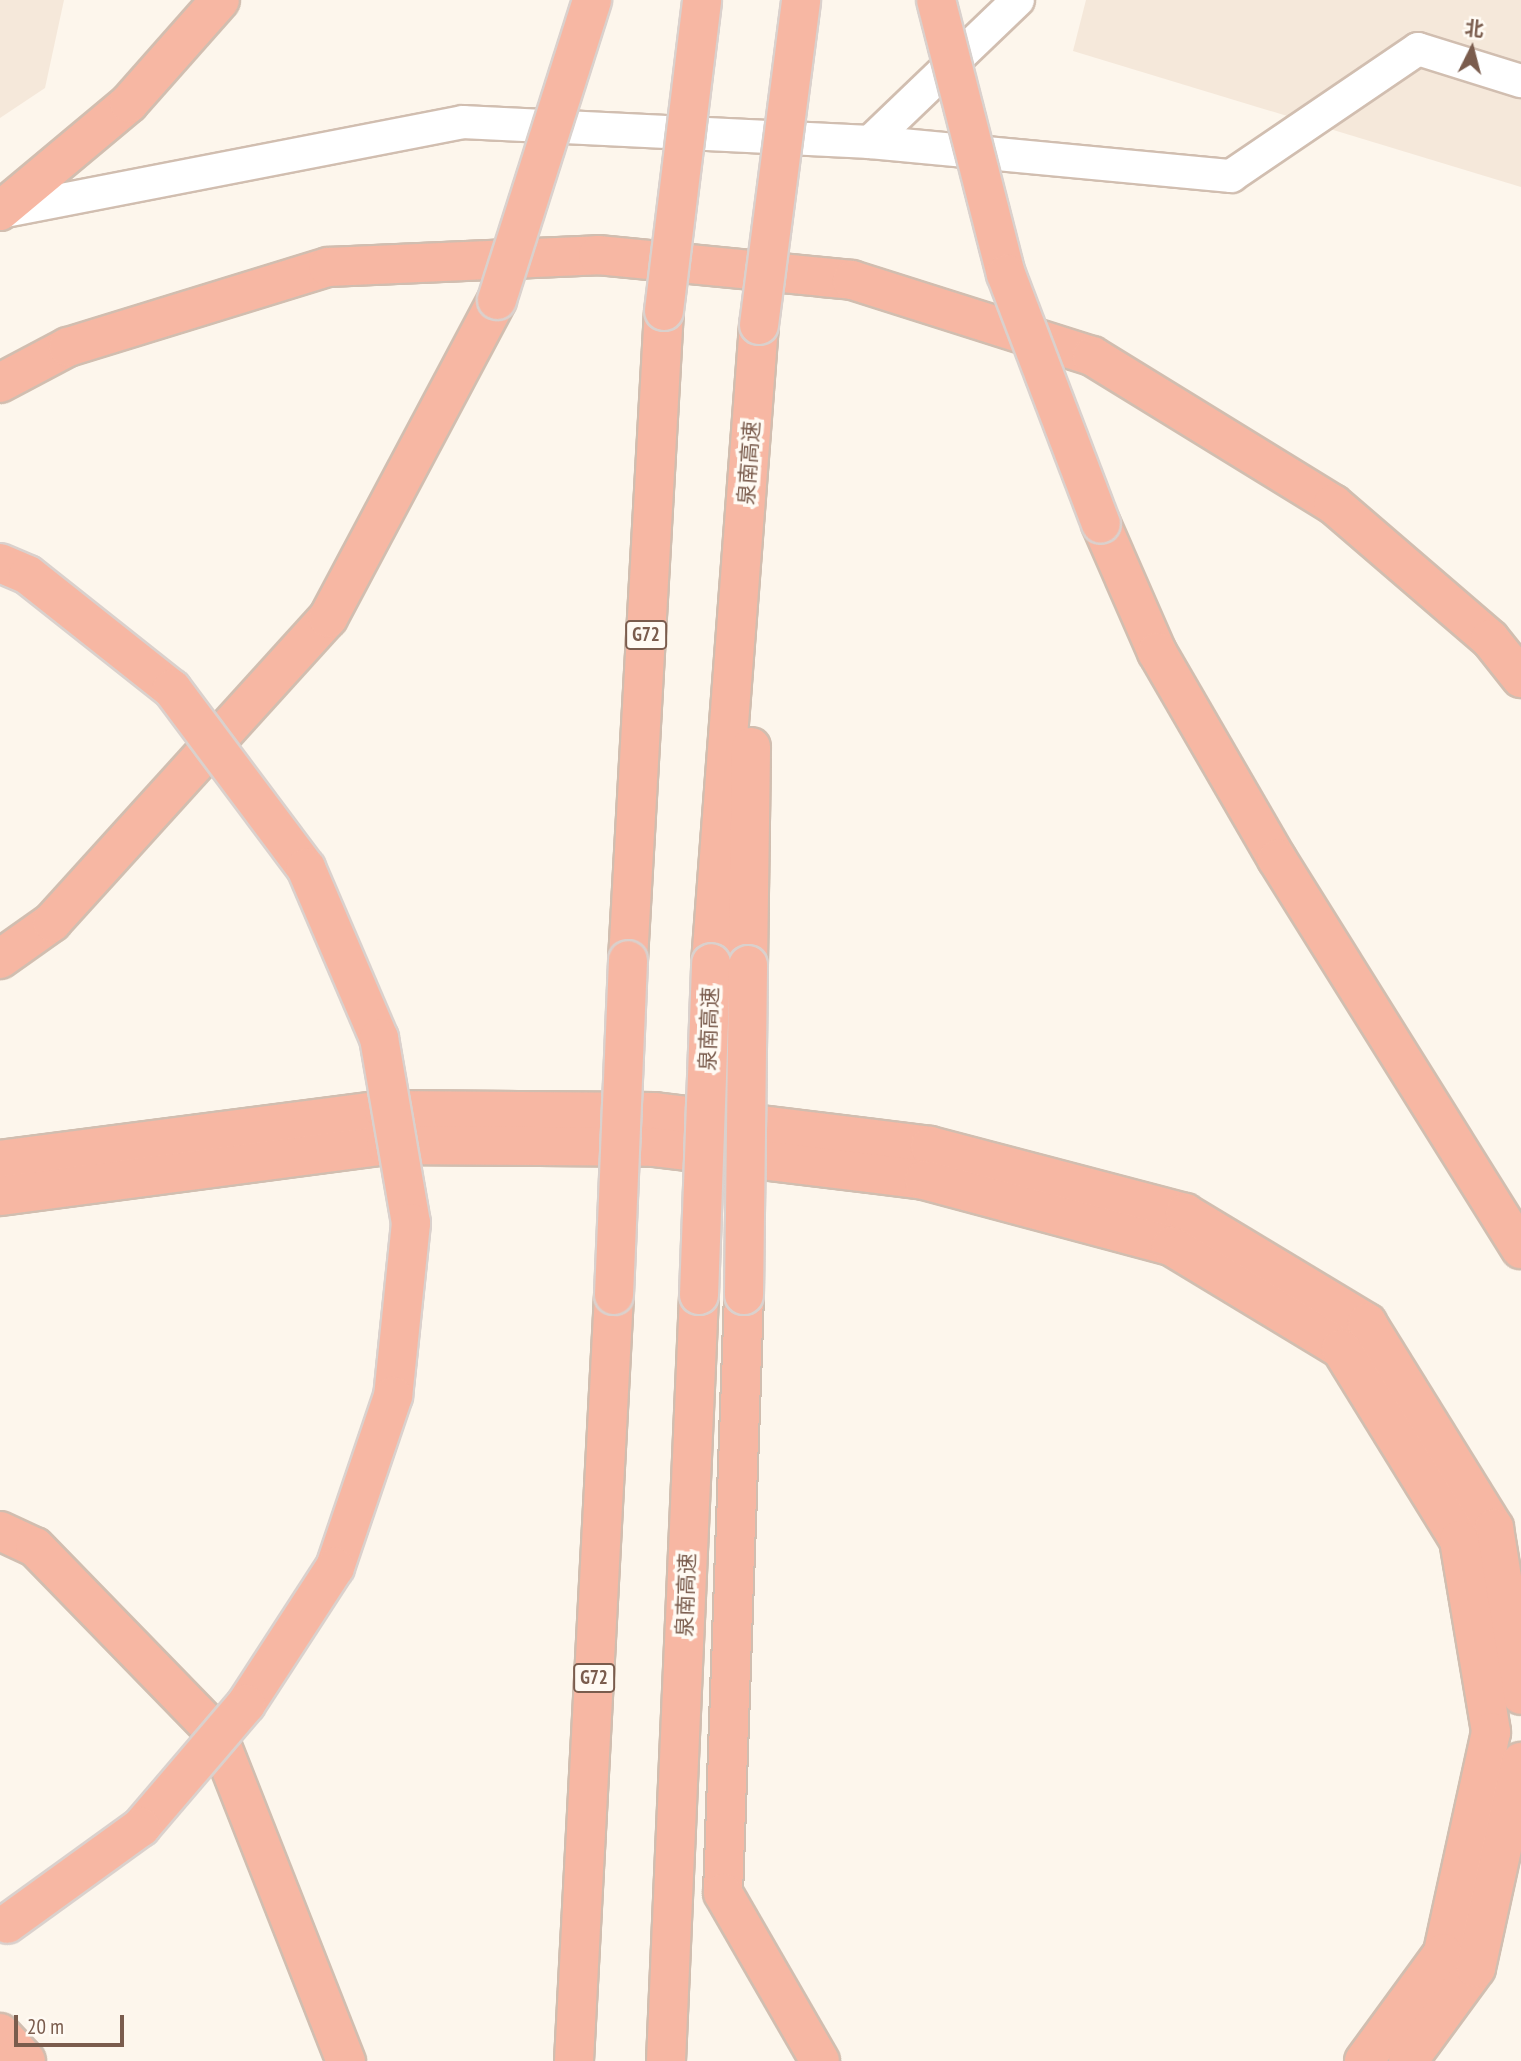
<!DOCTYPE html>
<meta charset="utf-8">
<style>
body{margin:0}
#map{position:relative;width:1521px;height:2061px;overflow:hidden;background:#fdf6ec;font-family:"PT Sans Narrow","Noto Sans SC",sans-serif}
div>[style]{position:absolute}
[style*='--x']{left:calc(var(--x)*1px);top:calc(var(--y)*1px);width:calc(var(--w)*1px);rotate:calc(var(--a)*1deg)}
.residential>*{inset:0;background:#f5e8da}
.roads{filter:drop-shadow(2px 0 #d1beb0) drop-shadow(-2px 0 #d1beb0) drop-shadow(0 2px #d1beb0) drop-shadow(0 -2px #d1beb0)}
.street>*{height:32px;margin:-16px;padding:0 16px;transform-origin:16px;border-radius:16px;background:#fff}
.highway>*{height:38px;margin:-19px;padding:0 19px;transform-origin:19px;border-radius:19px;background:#f7b7a3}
.bridges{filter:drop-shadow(2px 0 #dad1cd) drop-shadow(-2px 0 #dad1cd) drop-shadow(0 2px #dad1cd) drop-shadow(0 -2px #dad1cd)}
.highway-bridge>*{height:38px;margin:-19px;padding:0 19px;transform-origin:19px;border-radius:19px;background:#f7b7a3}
span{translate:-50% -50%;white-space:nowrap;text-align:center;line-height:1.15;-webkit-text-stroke:7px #fffaf3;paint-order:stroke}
.shield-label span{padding:2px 5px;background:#fffaf3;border:2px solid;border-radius:5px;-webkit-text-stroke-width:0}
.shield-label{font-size:19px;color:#7a5c4d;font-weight:700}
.street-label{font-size:21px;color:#7a5c4d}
.north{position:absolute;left:1437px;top:14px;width:70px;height:70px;-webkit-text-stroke:5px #fffaf3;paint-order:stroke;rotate:6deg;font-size:19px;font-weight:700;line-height:28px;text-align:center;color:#7a5c4d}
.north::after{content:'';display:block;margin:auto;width:24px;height:32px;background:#7a5c4d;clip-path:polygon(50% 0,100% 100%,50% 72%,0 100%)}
.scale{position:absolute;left:14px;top:2015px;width:110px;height:32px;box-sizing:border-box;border:4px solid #7a5c4d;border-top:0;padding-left:9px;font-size:21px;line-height:24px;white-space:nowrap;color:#7a5c4d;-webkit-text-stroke:5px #fffaf3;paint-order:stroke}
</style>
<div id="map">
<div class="residential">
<div style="clip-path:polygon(0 0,64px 0,45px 88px,0 118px)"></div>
<div style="clip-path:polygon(1086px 0,1521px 0,1521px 187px,1073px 51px)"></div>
</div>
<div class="roads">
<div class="street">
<div style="--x:870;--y:142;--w:363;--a:5.4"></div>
<div style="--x:1231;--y:176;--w:226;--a:-34.2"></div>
<div style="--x:1418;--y:49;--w:108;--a:17.3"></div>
<div style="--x:0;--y:212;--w:472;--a:-11"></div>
<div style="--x:463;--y:122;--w:407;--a:2.8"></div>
<div style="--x:870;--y:142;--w:205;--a:-43.8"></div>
</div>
<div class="highway">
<div style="--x:0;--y:211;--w:168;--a:-39.9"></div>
<div style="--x:129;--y:103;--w:137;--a:-48.5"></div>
<div style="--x:0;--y:383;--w:77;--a:-27.9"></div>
<div style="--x:68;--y:347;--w:272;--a:-17.1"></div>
<div style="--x:328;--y:267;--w:270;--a:-2.5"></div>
<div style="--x:598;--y:255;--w:255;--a:5.6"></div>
<div style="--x:852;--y:280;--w:252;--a:17.6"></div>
<div style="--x:1092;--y:356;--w:283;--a:31.6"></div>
<div style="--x:1333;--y:504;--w:207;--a:40.7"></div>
<div style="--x:1490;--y:639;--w:50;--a:51.5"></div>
<div style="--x:1101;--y:524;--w:140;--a:66.4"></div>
<div style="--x:1157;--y:652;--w:239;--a:59.9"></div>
<div style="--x:1277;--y:859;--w:460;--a:58"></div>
<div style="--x:0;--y:959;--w:64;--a:-35.4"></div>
<div style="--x:52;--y:922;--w:411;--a:-47.8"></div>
<div style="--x:328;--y:618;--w:360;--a:-62"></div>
<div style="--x:628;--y:960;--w:650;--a:-86.83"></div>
<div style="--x:711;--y:963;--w:640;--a:-85.7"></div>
<div style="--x:748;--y:965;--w:218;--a:-89.2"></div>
<div style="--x:0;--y:1160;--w:387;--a:-7.4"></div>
<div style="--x:384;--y:1110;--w:271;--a:0.4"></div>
<div style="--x:655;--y:1112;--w:277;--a:7"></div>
<div style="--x:930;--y:1146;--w:264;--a:14.7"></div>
<div style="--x:1185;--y:1213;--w:213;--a:31.1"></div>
<div style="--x:1367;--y:1323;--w:241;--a:58.2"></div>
<div style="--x:1494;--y:1528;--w:169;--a:80.8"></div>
<div style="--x:0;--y:1196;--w:389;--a:-7.5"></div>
<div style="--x:386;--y:1145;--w:267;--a:0.4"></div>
<div style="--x:653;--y:1147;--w:273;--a:6.9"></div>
<div style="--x:924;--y:1180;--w:256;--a:15"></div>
<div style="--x:1171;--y:1246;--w:199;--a:31.2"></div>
<div style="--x:1341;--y:1349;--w:225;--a:58.3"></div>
<div style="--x:1459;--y:1540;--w:195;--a:80.5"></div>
<div style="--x:1491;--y:1732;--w:226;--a:102.3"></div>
<div style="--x:1443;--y:1953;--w:134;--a:126.2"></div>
<div style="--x:744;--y:1295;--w:598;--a:92.01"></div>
<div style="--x:723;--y:1893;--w:194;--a:60"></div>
<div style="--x:0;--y:1531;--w:38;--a:25"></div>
<div style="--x:35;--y:1547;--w:261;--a:45.8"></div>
<div style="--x:217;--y:1734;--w:352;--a:68.5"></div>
<div style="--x:0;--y:2033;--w:38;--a:47"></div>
<div style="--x:574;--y:2061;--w:767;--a:-87.01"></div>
<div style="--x:666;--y:2061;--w:767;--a:-87.53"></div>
<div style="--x:1408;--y:2061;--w:115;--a:-53.8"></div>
<div style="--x:1476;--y:1968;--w:211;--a:-77.7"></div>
</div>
</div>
<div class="bridges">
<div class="highway-bridge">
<div style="--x:936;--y:0;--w:283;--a:75.7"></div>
<div style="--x:1006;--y:274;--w:267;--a:69.2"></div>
<div style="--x:497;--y:300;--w:315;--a:-72.4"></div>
<div style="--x:664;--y:311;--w:313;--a:-83"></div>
<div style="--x:759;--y:325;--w:328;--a:-82.6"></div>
<div style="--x:0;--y:563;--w:30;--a:23"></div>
<div style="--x:28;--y:575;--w:184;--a:38.4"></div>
<div style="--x:172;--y:689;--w:224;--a:53.2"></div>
<div style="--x:306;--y:868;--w:185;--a:66.8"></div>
<div style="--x:379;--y:1038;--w:188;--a:80.2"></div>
<div style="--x:411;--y:1223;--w:174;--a:95.9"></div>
<div style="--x:393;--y:1396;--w:181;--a:108.7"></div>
<div style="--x:335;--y:1567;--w:163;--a:123"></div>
<div style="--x:246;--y:1704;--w:162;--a:130.5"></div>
<div style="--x:141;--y:1827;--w:165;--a:144.1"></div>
<div style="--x:614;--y:1295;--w:335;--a:-87.6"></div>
<div style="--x:699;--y:1295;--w:332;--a:-87.9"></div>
<div style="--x:744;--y:1295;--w:330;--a:-89.3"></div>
</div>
</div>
<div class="shield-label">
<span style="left:646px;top:635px">G72</span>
<span style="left:594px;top:1678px">G72</span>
</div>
<div class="street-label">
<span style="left:749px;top:463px;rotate:-86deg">泉南高速</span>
<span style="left:709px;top:1029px;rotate:-88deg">泉南高速</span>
<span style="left:686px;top:1595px;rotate:-88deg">泉南高速</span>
</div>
<div class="north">北</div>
<div class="scale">20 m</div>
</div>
